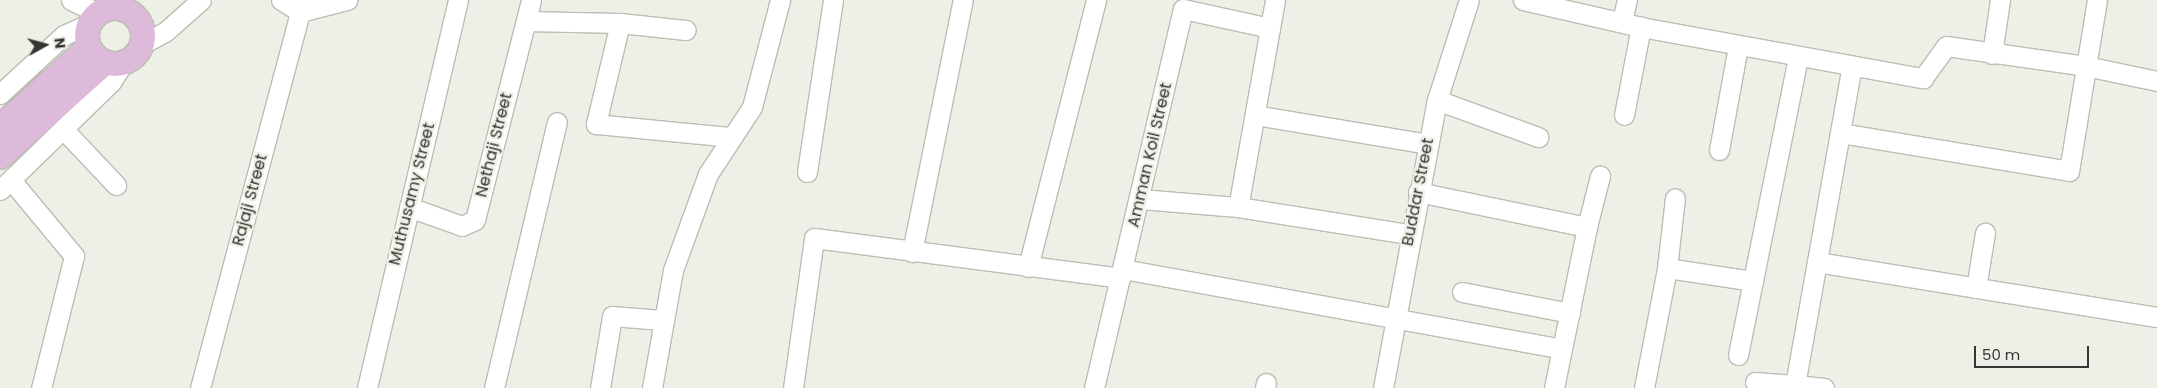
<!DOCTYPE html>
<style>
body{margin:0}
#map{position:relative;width:2157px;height:388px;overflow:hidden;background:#eeefe6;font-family:Poppins,sans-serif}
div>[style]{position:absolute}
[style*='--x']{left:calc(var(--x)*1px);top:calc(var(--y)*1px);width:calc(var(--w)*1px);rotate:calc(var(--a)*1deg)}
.stream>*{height:4.5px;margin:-2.25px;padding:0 2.25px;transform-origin:2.25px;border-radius:2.25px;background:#e3a2dd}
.roads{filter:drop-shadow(1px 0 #bcbdb4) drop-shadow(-1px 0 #bcbdb4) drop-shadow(0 1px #bcbdb4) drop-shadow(0 -1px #bcbdb4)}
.minor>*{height:19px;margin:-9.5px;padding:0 9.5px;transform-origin:9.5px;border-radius:9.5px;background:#fff}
.major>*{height:24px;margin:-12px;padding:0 12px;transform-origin:12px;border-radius:12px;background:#debada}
.major>.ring{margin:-12px;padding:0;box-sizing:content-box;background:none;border:24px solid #debada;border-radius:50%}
span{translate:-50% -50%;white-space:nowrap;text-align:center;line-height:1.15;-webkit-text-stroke:4.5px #eeefe6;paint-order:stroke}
.street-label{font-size:16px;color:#353532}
.north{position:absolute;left:20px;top:20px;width:50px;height:50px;-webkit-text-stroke:4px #eeefe6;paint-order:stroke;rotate:83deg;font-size:14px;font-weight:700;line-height:20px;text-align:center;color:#353532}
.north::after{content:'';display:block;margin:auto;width:18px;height:22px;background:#353532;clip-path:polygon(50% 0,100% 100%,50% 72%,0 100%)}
.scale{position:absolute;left:1974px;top:346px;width:115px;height:22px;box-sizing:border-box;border:2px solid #353532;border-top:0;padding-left:6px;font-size:15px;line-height:18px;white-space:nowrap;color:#353532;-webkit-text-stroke:4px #eeefe6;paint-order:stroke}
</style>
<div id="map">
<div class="stream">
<div style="--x:0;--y:112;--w:57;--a:-45"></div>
</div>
<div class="roads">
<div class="minor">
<div style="--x:71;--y:0;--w:30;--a:26"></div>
<div style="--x:281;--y:0;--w:22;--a:32"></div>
<div style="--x:300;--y:12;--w:49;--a:-14.3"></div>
<div style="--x:1275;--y:0;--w:210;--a:100.1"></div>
<div style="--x:1238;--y:207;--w:173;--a:9"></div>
<div style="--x:1523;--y:0;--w:121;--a:12.9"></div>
<div style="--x:1641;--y:27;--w:287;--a:10.3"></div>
<div style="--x:1923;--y:78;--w:39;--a:-54"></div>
<div style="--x:1946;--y:46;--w:141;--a:8.1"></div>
<div style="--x:2086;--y:66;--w:73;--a:11.9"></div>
<div style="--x:107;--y:9;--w:10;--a:-66"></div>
<div style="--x:526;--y:21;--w:94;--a:1.2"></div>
<div style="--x:620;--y:23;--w:104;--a:103.4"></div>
<div style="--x:596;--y:124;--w:135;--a:5.5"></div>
<div style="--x:1622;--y:21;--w:22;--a:-77"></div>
<div style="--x:620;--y:23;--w:66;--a:6.1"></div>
<div style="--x:142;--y:44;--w:26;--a:-28"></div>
<div style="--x:165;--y:32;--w:48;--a:-41.6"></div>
<div style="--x:1992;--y:54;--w:55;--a:-81.6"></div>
<div style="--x:0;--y:94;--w:87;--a:-42.7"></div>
<div style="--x:64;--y:35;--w:30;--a:-24"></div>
<div style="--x:1437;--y:100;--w:108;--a:20.1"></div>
<div style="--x:1255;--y:115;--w:175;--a:9.5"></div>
<div style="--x:1624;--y:115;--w:90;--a:-79.1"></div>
<div style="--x:64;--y:130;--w:76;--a:46.6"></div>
<div style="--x:1840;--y:133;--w:232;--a:9.4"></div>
<div style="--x:2069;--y:171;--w:173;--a:-80.7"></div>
<div style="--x:1719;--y:150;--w:106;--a:-79.6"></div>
<div style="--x:807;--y:172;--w:174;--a:-81.4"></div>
<div style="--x:11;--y:180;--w:99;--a:50.3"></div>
<div style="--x:74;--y:256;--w:136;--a:104"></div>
<div style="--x:0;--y:190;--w:155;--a:-44.2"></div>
<div style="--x:111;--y:82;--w:24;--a:-57"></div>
<div style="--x:1418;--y:192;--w:173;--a:11.7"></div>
<div style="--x:1140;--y:199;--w:98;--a:4.7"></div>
<div style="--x:409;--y:207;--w:56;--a:19.7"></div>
<div style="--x:462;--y:226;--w:14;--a:-25"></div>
<div style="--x:475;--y:220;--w:227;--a:-75.7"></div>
<div style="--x:912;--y:252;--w:257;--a:-78.6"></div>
<div style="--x:1817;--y:262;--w:344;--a:9.2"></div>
<div style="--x:1028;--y:267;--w:276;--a:-75.7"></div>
<div style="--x:1667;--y:268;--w:70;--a:-83.5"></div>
<div style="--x:1123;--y:269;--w:446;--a:10.3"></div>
<div style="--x:1976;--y:288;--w:56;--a:-80.7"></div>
<div style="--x:1462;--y:292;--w:110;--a:11"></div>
<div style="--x:1738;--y:355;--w:304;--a:-78.6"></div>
<div style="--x:1755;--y:382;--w:40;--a:4.3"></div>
<div style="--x:200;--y:388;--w:389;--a:-75.1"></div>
<div style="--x:300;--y:12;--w:15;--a:-53"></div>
<div style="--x:367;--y:388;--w:399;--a:-76.8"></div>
<div style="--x:494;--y:388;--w:273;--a:-76.7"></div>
<div style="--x:600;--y:388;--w:73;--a:-80.5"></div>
<div style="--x:612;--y:316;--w:50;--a:4.6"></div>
<div style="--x:652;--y:388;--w:120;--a:-79.9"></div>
<div style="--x:673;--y:270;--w:102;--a:-70"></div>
<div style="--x:708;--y:174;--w:80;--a:-56.7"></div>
<div style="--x:752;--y:107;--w:111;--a:-75.3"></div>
<div style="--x:793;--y:388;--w:151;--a:-82"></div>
<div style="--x:814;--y:238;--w:309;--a:7.4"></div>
<div style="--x:1094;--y:388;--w:389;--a:-76.8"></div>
<div style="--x:1183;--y:9;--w:89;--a:12.3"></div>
<div style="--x:1265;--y:388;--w:5;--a:-79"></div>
<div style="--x:1383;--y:388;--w:293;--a:-79.4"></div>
<div style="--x:1437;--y:100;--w:105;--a:-72.3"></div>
<div style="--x:1554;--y:388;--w:164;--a:-78.4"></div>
<div style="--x:1587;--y:227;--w:53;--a:-75.7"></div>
<div style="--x:1644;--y:388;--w:122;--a:-79.1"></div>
<div style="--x:1667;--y:268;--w:87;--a:8.6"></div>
<div style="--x:1824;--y:388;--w:29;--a:-174"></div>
<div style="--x:1795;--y:385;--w:324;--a:-79.9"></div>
</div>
<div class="major">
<div class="ring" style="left:87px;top:8px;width:32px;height:32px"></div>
<div style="--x:0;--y:128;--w:120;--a:-42.3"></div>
<div style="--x:0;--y:157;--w:142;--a:-41.9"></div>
</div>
</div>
<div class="street-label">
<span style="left:494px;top:145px;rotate:-76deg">Nethaji Street</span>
<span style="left:1150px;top:155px;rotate:-77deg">Amman Koil Street</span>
<span style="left:1418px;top:192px;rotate:-79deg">Buddar Street</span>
<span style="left:412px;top:194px;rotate:-76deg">Muthusamy Street</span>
<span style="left:250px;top:200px;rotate:-75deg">Rajaji Street</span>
</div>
<div class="north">N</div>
<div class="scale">50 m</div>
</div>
